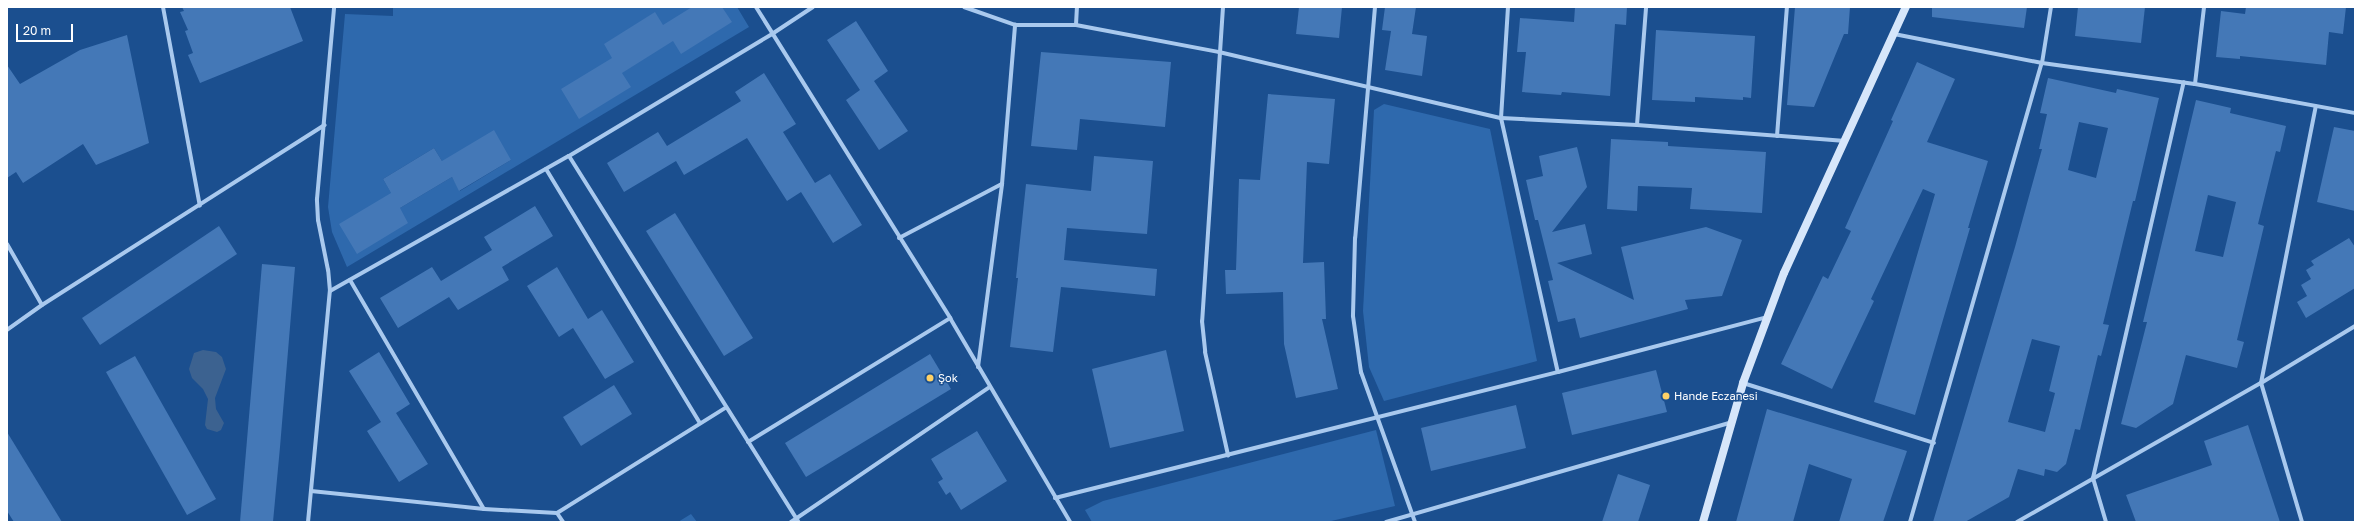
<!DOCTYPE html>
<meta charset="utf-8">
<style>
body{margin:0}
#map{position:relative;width:2362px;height:529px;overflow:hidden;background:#1b4f8f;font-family:"Golos Text",sans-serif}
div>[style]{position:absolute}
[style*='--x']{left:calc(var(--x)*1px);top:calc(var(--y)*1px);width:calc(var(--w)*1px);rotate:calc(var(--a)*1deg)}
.green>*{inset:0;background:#2e69ad}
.water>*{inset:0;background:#3c6290}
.building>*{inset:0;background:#4478b7}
.street>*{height:4px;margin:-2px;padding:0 2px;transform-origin:2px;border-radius:2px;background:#a9c9ee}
.secondary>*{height:8px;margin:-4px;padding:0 4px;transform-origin:4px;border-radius:4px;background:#d6e6fa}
.dots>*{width:11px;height:11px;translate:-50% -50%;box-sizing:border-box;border:2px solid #1b4f8f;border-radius:50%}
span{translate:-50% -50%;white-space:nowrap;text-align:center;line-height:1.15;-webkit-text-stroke:3px #1b4f8f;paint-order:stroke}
.poi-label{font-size:11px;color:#fff}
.left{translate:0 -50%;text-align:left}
.frame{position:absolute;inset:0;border:8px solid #fff;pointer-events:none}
.scale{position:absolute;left:16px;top:24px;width:57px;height:18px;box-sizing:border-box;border:2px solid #fff;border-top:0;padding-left:5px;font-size:12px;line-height:14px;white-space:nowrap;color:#fff;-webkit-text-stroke:3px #1b4f8f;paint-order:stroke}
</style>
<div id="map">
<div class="green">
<div style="clip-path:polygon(evenodd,393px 7px,737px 7px,749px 27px,347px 267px,332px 232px,328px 207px,345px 14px,393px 16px,393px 7px,434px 148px,442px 161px,511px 160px,460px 191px,452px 177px,400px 208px,383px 179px,434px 148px)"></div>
<div style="clip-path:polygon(1384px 104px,1490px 129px,1537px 361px,1384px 401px,1369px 367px,1363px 311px,1374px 110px)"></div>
<div style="clip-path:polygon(1376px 430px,1395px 506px,1327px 522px,1092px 522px,1085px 510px,1103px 501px)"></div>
<div style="clip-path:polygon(691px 514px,697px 522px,678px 522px)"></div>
</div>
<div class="water">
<div style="clip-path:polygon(203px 350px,216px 352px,222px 357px,226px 369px,215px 398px,216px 409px,224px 423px,221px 430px,217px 432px,207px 429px,205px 425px,208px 399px,203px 389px,192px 378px,189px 369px,194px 353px)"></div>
</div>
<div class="building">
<div style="clip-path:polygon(182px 7px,290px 7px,303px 41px,200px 83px,188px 55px,193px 53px,185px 31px,188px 30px,180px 12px,184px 11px)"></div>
<div style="clip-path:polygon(692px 7px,722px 7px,732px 22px,681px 54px,673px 41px,622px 73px,631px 87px,579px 119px,561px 89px,612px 58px,604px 44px,655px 12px,663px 25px)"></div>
<div style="clip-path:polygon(1299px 7px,1342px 7px,1339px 38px,1296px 34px)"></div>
<div style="clip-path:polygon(1385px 7px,1416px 7px,1412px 34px,1427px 36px,1422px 76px,1385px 70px,1391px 31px,1382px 30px)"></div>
<div style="clip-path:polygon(1575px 7px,1627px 7px,1626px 25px,1615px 24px,1610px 96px,1562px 92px,1561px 95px,1522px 92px,1526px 52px,1517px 52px,1520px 18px,1574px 22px)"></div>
<div style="clip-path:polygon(1795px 7px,1850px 7px,1848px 34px,1844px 34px,1814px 107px,1787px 105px)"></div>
<div style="clip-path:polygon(1932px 7px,2027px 7px,2024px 28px,1932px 17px)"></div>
<div style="clip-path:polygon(2078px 7px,2145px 7px,2141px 43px,2075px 36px)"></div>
<div style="clip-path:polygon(2246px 7px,2346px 7px,2343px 34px,2329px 32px,2326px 65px,2240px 56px,2240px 59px,2216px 57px,2221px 11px,2245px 14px)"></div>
<div style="clip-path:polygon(856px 21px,888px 71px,874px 81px,908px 131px,879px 150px,846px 100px,860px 90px,827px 40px)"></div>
<div style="clip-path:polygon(1656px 30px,1755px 36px,1751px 98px,1743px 97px,1743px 100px,1695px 97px,1695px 102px,1652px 100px)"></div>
<div style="clip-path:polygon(127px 35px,149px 143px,96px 165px,83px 144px,23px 183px,16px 172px,7px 178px,7px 65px,20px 84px,80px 50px)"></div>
<div style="clip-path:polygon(1041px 52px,1171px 62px,1165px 127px,1080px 119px,1077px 150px,1031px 146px)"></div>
<div style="clip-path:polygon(1917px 62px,1955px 79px,1927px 142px,1988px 161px,1968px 228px,1970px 228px,1915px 415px,1874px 402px,1935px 194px,1923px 189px,1871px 299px,1874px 301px,1832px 389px,1781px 364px,1823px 276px,1828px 279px,1851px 231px,1845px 228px,1893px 121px,1891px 120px)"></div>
<div style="clip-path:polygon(764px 73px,796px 124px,783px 132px,815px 183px,830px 174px,862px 225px,833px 243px,801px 192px,787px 201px,747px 138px,684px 175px,676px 161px,624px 192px,607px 163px,658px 132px,667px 146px,741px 101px,735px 92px)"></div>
<div style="clip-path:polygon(evenodd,2048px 78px,2116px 93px,2117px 89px,2159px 98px,2135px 201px,2133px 201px,2103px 324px,2109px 325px,2101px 356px,2098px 355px,2080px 430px,2075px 429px,2066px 464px,2057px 472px,2045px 469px,2044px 476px,2018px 469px,2009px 497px,1965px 522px,1933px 522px,2015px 247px,2042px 149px,2039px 149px,2047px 114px,2040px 113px,2048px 78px,2079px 122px,2108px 128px,2096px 178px,2068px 170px,2079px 122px,2048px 78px,2032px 339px,2060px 346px,2049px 391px,2055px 393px,2045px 432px,2008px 422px,2032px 339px)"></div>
<div style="clip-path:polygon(1268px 94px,1335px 99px,1329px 164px,1307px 162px,1303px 263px,1324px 262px,1326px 319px,1322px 319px,1338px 389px,1296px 398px,1284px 344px,1283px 292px,1226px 294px,1225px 270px,1236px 270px,1239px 179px,1260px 180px)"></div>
<div style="clip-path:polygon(evenodd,2196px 100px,2231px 108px,2230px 113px,2286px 126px,2280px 152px,2276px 151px,2258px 224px,2264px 226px,2237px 340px,2244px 342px,2237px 368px,2186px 355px,2173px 404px,2136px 428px,2121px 424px,2147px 322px,2143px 322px,2196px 100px,2208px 195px,2236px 202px,2223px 257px,2195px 251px,2208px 195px)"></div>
<div style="clip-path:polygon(2334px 127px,2355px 131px,2355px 211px,2317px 202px)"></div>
<div style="clip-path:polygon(494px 130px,511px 160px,459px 191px,452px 177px,400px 208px,408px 223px,357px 254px,339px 224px,391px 193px,383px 179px,434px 148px,442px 161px)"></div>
<div style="clip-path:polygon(1611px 139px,1668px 142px,1668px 146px,1766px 152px,1762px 213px,1690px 209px,1692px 188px,1638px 186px,1637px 211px,1607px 209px)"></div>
<div style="clip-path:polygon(1577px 147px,1587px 187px,1552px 232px,1585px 224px,1592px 254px,1557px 263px,1634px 300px,1621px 247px,1706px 227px,1742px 240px,1722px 296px,1685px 300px,1688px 309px,1580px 338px,1575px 318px,1558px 322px,1548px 281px,1553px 280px,1538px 220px,1535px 220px,1526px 180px,1543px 176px,1539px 156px)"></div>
<div style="clip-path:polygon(1094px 156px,1153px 161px,1147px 234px,1067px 228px,1064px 260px,1157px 269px,1155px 296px,1061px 287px,1053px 352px,1010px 347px,1018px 278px,1016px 278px,1026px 184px,1091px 191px)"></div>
<div style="clip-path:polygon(535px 206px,553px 236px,502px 267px,509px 280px,458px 310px,449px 297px,398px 328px,380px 298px,432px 267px,441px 281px,492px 250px,484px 237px)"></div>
<div style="clip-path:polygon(675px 213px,753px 338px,724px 356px,646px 231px)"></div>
<div style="clip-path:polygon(219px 226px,237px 254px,100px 345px,82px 318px)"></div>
<div style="clip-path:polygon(2349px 238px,2355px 247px,2355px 288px,2306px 318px,2297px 302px,2307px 296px,2301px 285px,2311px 279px,2306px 270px,2314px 265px,2311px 261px)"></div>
<div style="clip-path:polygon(262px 264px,295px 267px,280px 447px,273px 522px,240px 522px)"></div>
<div style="clip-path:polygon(557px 267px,588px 319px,602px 310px,634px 362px,605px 379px,573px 328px,559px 337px,527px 286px)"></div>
<div style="clip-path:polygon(1166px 350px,1184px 431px,1110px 448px,1092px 369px)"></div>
<div style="clip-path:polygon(379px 352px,410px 404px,396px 413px,428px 464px,399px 482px,367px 431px,381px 422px,349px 371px)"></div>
<div style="clip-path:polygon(930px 354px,951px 389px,806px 477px,785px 443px)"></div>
<div style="clip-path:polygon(135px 356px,216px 499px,187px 515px,106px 372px)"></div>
<div style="clip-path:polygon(1656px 370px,1667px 412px,1572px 435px,1562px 393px)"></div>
<div style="clip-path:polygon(614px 385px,632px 414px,581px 446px,563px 417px)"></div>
<div style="clip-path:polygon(1516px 405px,1526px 448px,1431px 471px,1421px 428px)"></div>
<div style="clip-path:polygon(1767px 409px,1907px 451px,1883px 522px,1839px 522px,1852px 479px,1809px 464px,1793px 522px,1736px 522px)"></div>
<div style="clip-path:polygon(2248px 425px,2280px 522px,2136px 522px,2126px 495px,2212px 465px,2204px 441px)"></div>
<div style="clip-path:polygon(977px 431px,1007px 481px,961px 510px,950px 492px,946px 495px,938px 482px,943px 479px,931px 459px)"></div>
<div style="clip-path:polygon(7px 432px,62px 522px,14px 522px,7px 511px)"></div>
<div style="clip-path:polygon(1618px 474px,1650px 485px,1638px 522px,1602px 522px)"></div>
</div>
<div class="street">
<div style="--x:163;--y:7;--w:202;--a:79.5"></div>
<div style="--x:756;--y:7;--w:367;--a:58"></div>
<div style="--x:950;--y:318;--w:237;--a:59.5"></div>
<div style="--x:964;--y:7;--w:54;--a:19.4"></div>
<div style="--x:1015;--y:25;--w:61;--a:0"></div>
<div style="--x:1076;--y:25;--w:146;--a:10.7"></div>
<div style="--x:1219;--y:52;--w:290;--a:13.2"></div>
<div style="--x:1501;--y:118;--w:136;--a:2.9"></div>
<div style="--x:1637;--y:125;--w:209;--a:4.4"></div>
<div style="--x:1223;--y:7;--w:315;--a:93.8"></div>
<div style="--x:1202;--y:321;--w:31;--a:84"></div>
<div style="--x:1205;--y:352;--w:106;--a:77.4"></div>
<div style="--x:1375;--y:7;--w:232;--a:94.9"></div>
<div style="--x:1355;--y:238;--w:78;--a:91.5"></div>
<div style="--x:1353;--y:316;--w:57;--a:81.9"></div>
<div style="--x:1361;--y:372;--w:159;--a:70.2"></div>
<div style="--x:1508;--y:7;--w:111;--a:93.6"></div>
<div style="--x:1501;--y:118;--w:260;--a:77.4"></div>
<div style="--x:1076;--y:25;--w:18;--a:-87"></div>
<div style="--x:1894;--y:34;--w:151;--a:11.1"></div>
<div style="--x:2042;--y:63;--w:154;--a:7.8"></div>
<div style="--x:2195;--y:84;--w:163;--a:10.3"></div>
<div style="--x:2195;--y:84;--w:78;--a:-83.3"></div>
<div style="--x:1637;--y:125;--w:118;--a:-85.6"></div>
<div style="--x:1777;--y:136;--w:129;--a:-85.6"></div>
<div style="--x:569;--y:156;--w:432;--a:57.9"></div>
<div style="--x:546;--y:169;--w:297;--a:58.8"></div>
<div style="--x:899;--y:238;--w:116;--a:-27.7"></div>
<div style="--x:7;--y:244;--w:70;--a:60.2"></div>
<div style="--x:42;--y:305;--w:43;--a:144.5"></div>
<div style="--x:350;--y:280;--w:265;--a:59.7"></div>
<div style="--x:330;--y:291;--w:274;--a:-29.5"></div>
<div style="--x:569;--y:156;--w:237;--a:-31"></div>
<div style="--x:772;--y:34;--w:49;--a:-33.4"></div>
<div style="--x:42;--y:305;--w:335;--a:-32.5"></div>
<div style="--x:978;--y:367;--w:185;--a:-82.5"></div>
<div style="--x:1002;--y:184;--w:160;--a:-85.3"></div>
<div style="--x:1743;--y:383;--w:200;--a:17.4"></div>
<div style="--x:748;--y:442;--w:237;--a:-31.5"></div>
<div style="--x:311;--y:491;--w:174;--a:5.9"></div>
<div style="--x:484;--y:509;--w:73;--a:3.1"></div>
<div style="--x:557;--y:513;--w:198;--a:-32"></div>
<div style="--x:1055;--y:498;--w:519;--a:-14.06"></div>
<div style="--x:1558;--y:372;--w:216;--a:-14.7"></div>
<div style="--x:557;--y:513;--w:11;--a:56"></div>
<div style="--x:308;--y:522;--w:232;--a:-84.6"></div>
<div style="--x:330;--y:291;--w:21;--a:-95"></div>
<div style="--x:328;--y:270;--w:51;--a:-101.3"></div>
<div style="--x:318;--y:220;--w:21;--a:-93"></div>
<div style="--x:317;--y:199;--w:193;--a:-84.9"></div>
<div style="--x:791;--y:522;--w:240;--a:-34.2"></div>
<div style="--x:1386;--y:522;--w:358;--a:-16.1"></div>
<div style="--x:1910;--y:522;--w:478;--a:-74"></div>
<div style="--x:2042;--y:63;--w:57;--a:-80.9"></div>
<div style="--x:2017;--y:522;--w:281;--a:-29.7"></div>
<div style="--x:2261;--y:383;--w:110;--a:-31.2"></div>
<div style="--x:2106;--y:522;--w:46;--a:-106.5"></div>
<div style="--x:2093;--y:478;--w:406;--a:-77.1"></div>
<div style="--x:2302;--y:522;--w:145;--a:-106.4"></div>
<div style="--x:2261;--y:383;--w:282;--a:-78.8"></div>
</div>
<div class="secondary">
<div style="--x:1703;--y:522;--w:145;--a:-73.9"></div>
<div style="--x:1743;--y:383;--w:117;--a:-69.6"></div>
<div style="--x:1784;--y:273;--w:293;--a:-65.4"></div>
</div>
<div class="dots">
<div style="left:930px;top:378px;background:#ffd166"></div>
<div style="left:1666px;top:396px;background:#ffd166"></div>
</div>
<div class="poi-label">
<span class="left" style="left:938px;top:378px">Şok</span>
<span class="left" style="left:1674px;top:396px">Hande Eczanesi</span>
</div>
<div class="frame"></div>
<div class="scale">20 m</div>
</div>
